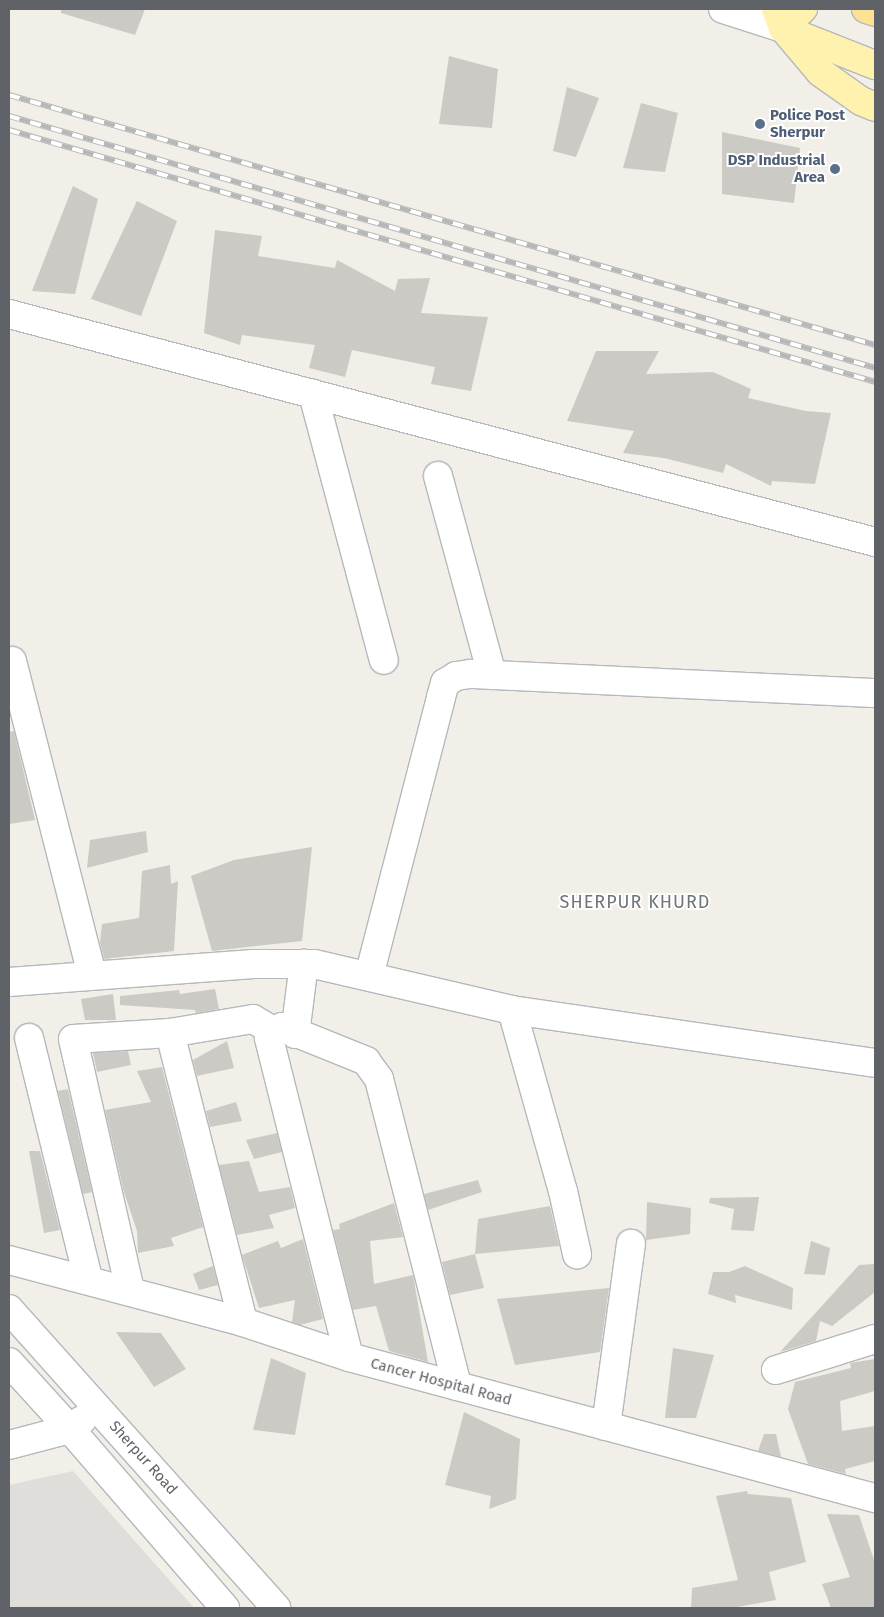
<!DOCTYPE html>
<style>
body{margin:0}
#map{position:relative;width:884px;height:1617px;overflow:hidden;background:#f1efe8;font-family:"Fira Sans",sans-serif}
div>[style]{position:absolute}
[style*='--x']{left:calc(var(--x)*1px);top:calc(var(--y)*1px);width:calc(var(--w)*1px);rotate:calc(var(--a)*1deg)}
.industrial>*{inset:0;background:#e0deda}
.building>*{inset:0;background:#cccac5}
.roads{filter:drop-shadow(1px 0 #b5b8bc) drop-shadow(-1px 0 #b5b8bc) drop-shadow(0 1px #b5b8bc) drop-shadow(0 -1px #b5b8bc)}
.minor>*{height:28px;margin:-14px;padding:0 14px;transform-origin:14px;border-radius:14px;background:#fff}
.major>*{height:28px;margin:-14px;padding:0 14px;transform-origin:14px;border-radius:14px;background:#fff2af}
.highway>*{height:28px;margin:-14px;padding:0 14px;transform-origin:14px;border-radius:14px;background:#fde293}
.rail>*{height:5.5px;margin-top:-2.75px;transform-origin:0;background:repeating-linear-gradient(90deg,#fff 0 11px,#b6b7b8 0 22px);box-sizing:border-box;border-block:1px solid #b6b7b8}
.dots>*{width:14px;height:14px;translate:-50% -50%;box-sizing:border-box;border:2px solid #fff;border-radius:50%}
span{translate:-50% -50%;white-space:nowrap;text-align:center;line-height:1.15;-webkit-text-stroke:4px #fff;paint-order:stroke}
.service-label{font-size:15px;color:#4e5e75;font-weight:700}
.left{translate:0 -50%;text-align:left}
.right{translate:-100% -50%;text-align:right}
.street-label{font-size:15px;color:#5f6368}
.quarter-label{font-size:18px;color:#70757a;letter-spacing:1px}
.frame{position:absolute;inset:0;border:10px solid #5f6368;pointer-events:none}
</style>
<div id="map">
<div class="industrial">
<div style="clip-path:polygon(73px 1471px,194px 1608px,9px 1608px,9px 1485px)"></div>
</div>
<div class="building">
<div style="clip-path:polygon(61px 9px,145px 9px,135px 35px,61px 13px)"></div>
<div style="clip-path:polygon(449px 56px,498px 69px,492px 128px,439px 124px)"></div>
<div style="clip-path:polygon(567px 87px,599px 98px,576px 157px,553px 151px)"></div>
<div style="clip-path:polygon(641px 103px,678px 113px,665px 172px,623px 168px)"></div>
<div style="clip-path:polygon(722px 132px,800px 148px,794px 203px,722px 194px)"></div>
<div style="clip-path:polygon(73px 186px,98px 199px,75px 294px,32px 291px)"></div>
<div style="clip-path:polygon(137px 201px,177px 221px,141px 316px,91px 299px)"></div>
<div style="clip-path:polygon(215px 230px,262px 236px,258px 256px,335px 268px,337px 260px,395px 291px,398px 279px,430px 278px,421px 313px,488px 317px,471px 391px,431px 384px,435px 367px,352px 350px,345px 377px,309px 368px,315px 345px,242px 335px,240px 345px,204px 333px)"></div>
<div style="clip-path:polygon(596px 351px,659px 351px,646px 374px,713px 372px,751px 389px,748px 398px,806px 411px,831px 413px,815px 484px,772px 481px,771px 486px,726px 464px,723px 473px,664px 458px,623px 453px,634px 431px,567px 421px)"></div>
<div style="clip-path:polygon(14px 731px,35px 820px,9px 824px,9px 732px)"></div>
<div style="clip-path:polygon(146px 831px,148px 852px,87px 868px,90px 840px)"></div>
<div style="clip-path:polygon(312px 847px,302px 941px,212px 951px,191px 876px,234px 860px)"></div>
<div style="clip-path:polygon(170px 865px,171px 884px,178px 881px,174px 951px,104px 959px,100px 942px,102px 924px,139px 918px,142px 871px)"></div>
<div style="clip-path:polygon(215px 989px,219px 1009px,196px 1013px,195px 1010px,120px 1005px,120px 996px,179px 990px,180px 994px)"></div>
<div style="clip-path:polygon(113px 994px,116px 1020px,85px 1020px,81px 999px)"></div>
<div style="clip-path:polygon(227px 1041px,234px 1068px,197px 1076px,193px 1060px)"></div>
<div style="clip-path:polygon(128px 1051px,131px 1065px,97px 1072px,93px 1053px)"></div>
<div style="clip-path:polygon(162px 1067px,203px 1227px,171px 1238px,174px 1246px,138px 1253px,137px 1231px,124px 1192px,105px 1110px,151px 1102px,137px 1071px)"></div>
<div style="clip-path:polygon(68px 1089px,92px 1192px,83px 1194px,58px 1091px)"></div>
<div style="clip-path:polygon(236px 1102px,242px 1121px,210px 1127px,206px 1111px)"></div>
<div style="clip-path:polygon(277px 1133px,282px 1152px,254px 1159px,246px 1140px)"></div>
<div style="clip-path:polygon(29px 1151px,40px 1151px,60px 1230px,44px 1233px)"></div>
<div style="clip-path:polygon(249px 1161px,259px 1192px,290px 1187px,295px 1208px,269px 1215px,274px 1228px,237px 1235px,219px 1165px)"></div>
<div style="clip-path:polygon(478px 1180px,482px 1192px,428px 1210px,424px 1194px)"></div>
<div style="clip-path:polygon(759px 1197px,754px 1231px,731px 1230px,734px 1209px,709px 1203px,710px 1198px)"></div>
<div style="clip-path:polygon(647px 1202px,691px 1208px,690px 1234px,646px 1240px)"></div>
<div style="clip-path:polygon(394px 1203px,403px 1237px,370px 1241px,374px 1284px,413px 1275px,428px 1362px,389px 1351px,376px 1306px,353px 1310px,333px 1230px,340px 1229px,339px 1224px)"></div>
<div style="clip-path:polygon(550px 1206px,559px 1246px,475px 1254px,478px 1219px)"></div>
<div style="clip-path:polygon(303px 1239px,323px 1319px,300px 1325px,292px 1322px,295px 1300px,259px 1308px,242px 1255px,278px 1241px,281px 1248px)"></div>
<div style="clip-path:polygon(811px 1241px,830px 1248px,825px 1275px,804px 1274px)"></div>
<div style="clip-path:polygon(475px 1254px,484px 1288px,450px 1295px,442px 1262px)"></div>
<div style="clip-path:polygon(875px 1264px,875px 1292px,832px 1326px,820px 1321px,816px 1341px,780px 1352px,859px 1265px)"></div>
<div style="clip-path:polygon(213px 1266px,218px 1285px,199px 1290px,193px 1274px)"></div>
<div style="clip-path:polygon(745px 1266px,793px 1288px,792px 1310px,735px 1295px,736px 1303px,708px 1294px,713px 1272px,729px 1272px)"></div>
<div style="clip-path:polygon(609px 1288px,600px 1352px,515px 1365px,497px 1299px)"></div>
<div style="clip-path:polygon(116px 1332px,161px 1333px,186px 1369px,154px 1387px)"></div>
<div style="clip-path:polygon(673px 1348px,714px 1355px,696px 1418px,665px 1418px)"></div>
<div style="clip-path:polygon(271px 1358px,306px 1373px,295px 1435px,253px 1430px)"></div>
<div style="clip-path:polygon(875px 1359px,875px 1391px,840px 1401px,842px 1431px,875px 1426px,875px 1461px,845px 1469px,846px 1474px,808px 1464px,788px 1409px,795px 1382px,851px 1368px,850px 1363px)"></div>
<div style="clip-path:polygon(464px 1412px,520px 1439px,516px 1499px,489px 1509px,491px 1496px,445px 1485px)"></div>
<div style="clip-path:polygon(764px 1434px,776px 1434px,781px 1457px,758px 1451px)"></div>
<div style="clip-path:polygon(747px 1491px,748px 1494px,791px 1498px,806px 1562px,769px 1572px,776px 1600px,731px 1608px,691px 1608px,692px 1588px,738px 1580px,716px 1496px)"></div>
<div style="clip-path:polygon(827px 1514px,859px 1515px,875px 1563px,875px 1608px,831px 1608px,822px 1584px,850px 1577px)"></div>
</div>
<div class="roads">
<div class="minor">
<div style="--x:723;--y:9;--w:63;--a:17.6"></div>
<div style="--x:9;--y:314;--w:896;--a:14.75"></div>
<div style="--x:313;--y:394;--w:275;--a:75.1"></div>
<div style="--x:438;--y:476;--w:206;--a:74.8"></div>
<div style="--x:12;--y:661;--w:323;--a:75.7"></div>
<div style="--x:369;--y:976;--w:288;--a:-75.5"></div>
<div style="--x:441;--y:697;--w:15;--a:-74"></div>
<div style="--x:445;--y:683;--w:13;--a:-32"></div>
<div style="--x:456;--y:676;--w:15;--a:-8"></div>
<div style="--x:471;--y:674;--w:404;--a:2.7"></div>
<div style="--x:9;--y:982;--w:245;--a:-4.2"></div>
<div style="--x:253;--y:964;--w:61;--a:0"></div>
<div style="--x:314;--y:964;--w:203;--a:13.1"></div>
<div style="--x:512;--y:1010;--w:367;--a:8.3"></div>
<div style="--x:512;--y:1010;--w:188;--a:74.3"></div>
<div style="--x:563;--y:1191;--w:65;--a:77.5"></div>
<div style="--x:170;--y:1033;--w:298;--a:75.8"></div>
<div style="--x:295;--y:1034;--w:71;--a:-82.7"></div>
<div style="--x:29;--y:1038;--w:248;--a:76.2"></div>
<div style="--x:9;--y:1260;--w:242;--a:14.8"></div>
<div style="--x:243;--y:1322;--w:112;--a:18.3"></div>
<div style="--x:349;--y:1357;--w:545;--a:15.01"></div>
<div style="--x:130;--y:1290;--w:257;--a:-102.8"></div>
<div style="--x:73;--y:1039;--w:97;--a:-3.5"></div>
<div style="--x:170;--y:1033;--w:84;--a:-9.6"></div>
<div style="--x:253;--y:1019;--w:23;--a:31"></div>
<div style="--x:9;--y:1309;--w:401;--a:48.2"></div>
<div style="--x:349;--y:1357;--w:329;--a:-104.1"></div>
<div style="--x:269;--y:1038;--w:8;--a:-60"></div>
<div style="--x:273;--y:1031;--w:10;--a:-24"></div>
<div style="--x:282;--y:1027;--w:91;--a:22"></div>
<div style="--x:366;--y:1061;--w:22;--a:54"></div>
<div style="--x:379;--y:1079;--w:317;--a:75.7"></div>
<div style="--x:9;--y:1362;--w:91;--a:47.7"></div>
<div style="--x:70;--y:1429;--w:237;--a:49.1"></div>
<div style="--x:776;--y:1370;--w:104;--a:-17.4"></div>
<div style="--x:606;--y:1426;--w:184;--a:-82.2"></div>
<div style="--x:9;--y:1445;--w:63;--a:-14.7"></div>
<div style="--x:70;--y:1429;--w:15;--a:-37"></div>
</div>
<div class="major">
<div style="--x:776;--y:9;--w:20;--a:70"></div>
<div style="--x:783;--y:28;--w:57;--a:49.9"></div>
<div style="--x:820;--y:72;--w:50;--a:35.3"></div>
<div style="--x:861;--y:101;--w:15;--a:23"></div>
<div style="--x:783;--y:28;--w:28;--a:-44"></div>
<div style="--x:786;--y:30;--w:96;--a:21.5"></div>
</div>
<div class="highway">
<div style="--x:866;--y:9;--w:9;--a:18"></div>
</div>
</div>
<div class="rail">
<div style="--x:9;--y:95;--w:901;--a:16.1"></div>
<div style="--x:9;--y:116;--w:902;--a:16.22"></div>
<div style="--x:9;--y:130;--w:902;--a:16.22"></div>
</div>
<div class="dots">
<div style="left:760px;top:124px;background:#5c6f8a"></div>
<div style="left:835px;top:169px;background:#5c6f8a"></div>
</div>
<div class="service-label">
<span class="left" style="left:770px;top:124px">Police Post<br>Sherpur</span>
<span class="right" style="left:825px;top:169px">DSP Industrial<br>Area</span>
</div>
<div class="street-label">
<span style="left:441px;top:1382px;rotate:15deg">Cancer Hospital Road</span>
<span style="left:143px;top:1458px;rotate:48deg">Sherpur Road</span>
</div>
<div class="quarter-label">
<span style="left:635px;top:902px">SHERPUR KHURD</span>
</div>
<div class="frame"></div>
</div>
